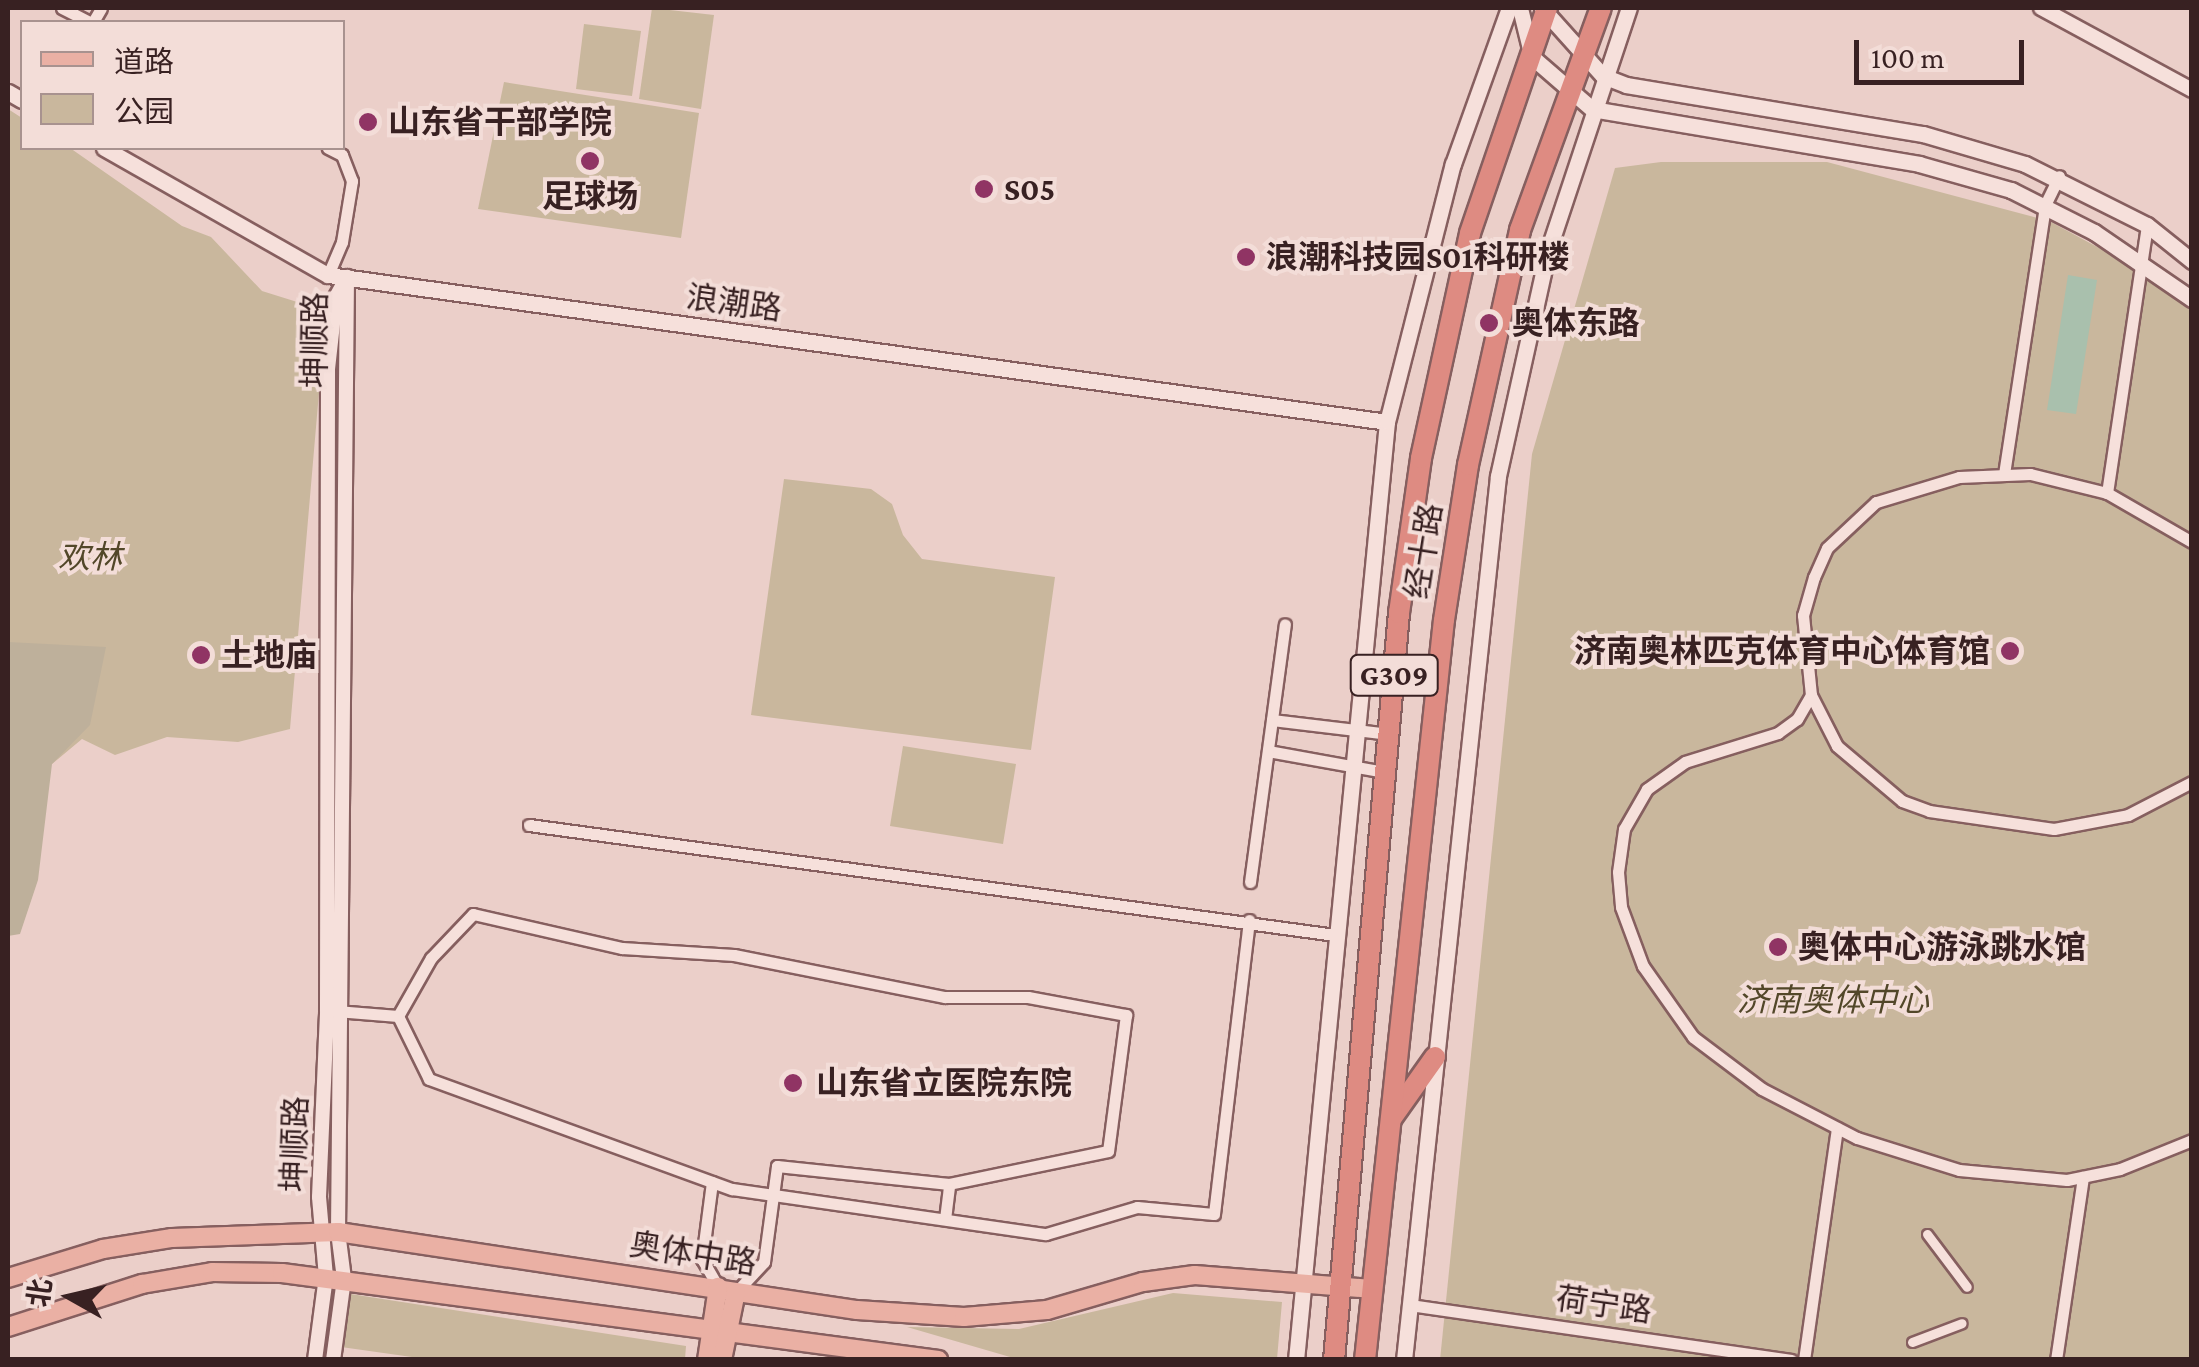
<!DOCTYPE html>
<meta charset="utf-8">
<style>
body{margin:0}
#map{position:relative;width:2199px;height:1367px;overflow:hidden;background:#ebcfc9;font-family:"Crimson Pro","Noto Sans SC",serif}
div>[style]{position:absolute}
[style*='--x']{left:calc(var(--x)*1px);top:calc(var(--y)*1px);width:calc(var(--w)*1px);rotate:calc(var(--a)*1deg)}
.green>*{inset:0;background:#c9b79d}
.cemetery>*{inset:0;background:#beb09b}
.water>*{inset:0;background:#a9c0ad}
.roads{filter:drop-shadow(2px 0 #865f5f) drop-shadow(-2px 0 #865f5f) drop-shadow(0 2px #865f5f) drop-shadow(0 -2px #865f5f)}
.pedestrian>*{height:9px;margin:-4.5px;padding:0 4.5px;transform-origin:4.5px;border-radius:4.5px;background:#f6e0db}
.minor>*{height:11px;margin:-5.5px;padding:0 5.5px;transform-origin:5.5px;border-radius:5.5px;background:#f6e0db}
.tertiary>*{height:14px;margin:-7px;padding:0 7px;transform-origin:7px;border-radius:7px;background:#f6e0db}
.secondary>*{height:15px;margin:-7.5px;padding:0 7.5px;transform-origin:7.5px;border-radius:7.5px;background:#f6e0db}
.primary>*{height:18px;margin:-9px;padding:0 9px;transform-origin:9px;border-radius:9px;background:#eab0a4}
.trunk>*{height:20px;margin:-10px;padding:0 10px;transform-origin:10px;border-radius:10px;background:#de8b82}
.dots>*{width:28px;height:28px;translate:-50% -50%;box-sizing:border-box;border:5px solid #f3ddd8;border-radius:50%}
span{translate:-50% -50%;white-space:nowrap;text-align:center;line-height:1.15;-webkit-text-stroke:8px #f3ddd8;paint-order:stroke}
.shield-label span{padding:2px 8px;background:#f3ddd8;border:2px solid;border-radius:8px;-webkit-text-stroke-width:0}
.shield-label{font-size:30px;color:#382122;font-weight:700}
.poi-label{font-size:32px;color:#382122;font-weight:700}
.left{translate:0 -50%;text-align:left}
.right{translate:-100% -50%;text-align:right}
.street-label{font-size:32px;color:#382122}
.park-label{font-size:32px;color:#524729;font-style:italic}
.frame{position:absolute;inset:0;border:10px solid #382122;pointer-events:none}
.legend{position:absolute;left:20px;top:20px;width:325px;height:130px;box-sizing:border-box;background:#f3ddd8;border:2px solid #a8928f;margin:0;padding:12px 18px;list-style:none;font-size:30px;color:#382122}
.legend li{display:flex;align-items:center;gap:20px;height:50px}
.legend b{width:50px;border:2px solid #a8928f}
.north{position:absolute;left:20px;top:1247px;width:100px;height:100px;-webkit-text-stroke:8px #f3ddd8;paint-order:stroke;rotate:278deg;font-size:28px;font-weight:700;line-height:40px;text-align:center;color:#382122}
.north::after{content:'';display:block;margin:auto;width:35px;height:45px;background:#382122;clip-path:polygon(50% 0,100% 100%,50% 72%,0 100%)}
.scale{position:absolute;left:1854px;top:40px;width:170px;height:45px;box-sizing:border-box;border:5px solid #382122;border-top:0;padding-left:12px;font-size:30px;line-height:35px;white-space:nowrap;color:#382122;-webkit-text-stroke:8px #f3ddd8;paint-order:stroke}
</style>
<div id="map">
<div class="green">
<div style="clip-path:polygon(652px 8px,714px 15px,701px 109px,639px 99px)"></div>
<div style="clip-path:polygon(584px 24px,641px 31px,632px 96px,576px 89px)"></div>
<div style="clip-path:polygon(504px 82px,699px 113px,681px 238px,478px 209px)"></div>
<div style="clip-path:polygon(8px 109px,22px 118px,22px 148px,70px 148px,182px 226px,211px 237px,262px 291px,326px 311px,290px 729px,238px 742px,167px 737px,115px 755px,82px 739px,52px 764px,8px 757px)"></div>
<div style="clip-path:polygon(1661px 162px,1827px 162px,2049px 221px,2127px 263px,2191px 310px,2191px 1359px,1440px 1360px,1532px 454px,1615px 168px)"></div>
<div style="clip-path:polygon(784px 479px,871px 489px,892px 504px,903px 535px,922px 559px,1055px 577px,1031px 750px,751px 715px)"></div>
<div style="clip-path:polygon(903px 746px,1016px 764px,1003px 844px,890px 826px)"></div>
<div style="clip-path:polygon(331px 1291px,686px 1346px,685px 1359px,433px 1360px,327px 1345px)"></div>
<div style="clip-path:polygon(1173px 1293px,1282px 1302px,1277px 1359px,1017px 1359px,907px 1327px,1019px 1329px)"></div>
</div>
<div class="cemetery">
<div style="clip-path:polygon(8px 642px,106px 647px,90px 725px,52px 764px,38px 880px,20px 934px,8px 936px)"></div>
</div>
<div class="water">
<div style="clip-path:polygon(2068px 275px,2097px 280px,2076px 414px,2047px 410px)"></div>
</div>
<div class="roads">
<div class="pedestrian">
<div style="--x:1927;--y:1234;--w:66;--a:53"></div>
<div style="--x:1912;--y:1342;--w:53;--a:-20.8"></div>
</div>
<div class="minor">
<div style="--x:62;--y:8;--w:30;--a:27"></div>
<div style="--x:93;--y:22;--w:16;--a:-60"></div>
<div style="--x:328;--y:275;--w:36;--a:-67"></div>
<div style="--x:342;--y:242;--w:62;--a:-80.7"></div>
<div style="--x:352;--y:181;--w:28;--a:-111"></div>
<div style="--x:342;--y:155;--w:16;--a:-153"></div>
<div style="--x:2004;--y:474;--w:272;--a:-81.3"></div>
<div style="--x:2045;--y:205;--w:32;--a:-64"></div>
<div style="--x:2107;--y:493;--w:271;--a:-81.5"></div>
<div style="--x:2192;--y:542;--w:98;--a:-150"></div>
<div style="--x:2107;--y:493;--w:79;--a:-166.1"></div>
<div style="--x:2030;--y:474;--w:71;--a:177.6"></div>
<div style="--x:1959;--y:477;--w:87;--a:163.2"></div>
<div style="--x:1876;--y:502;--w:67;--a:136.8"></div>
<div style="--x:1827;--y:548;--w:32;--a:114"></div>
<div style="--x:1814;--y:577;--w:40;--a:106"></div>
<div style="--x:1803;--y:615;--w:80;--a:84.3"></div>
<div style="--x:1811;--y:695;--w:28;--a:120"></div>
<div style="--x:1797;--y:719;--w:24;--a:144"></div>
<div style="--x:1778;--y:733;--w:97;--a:162.7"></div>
<div style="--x:1685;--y:762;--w:47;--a:144.6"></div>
<div style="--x:1647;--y:789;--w:46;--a:119.9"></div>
<div style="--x:1624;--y:829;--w:43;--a:97.9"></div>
<div style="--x:1618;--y:872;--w:35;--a:85"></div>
<div style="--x:1621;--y:907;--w:63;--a:69.6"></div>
<div style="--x:1643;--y:966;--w:87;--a:54.8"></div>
<div style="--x:1693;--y:1037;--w:86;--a:37"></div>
<div style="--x:1762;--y:1089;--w:107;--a:27.3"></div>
<div style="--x:1857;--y:1138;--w:107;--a:17.4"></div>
<div style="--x:1959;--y:1170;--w:108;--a:5.3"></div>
<div style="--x:2067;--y:1180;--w:54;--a:-11.7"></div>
<div style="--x:2120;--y:1169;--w:78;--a:-21.9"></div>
<div style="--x:1811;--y:695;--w:57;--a:63"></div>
<div style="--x:1837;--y:746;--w:85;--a:40.2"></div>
<div style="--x:1902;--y:801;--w:29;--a:20"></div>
<div style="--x:1929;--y:811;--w:126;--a:8.2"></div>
<div style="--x:2054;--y:829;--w:75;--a:-10.7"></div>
<div style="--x:2128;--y:815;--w:72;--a:-27.3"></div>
<div style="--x:1272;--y:720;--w:118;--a:6.8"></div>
<div style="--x:1268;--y:751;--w:119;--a:10.2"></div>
<div style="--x:529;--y:825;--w:813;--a:7.77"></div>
<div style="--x:1250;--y:882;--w:260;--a:-82.3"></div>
<div style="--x:336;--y:1011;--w:62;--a:4.6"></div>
<div style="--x:398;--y:1016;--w:70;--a:63.8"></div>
<div style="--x:429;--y:1079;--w:322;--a:20"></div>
<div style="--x:732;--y:1189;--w:317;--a:8.2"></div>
<div style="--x:1046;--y:1234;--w:95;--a:-16.5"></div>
<div style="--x:1137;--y:1207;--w:77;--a:5.2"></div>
<div style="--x:1214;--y:1214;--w:296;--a:-83.2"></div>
<div style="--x:398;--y:1016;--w:67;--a:-60.4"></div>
<div style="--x:431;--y:958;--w:61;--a:-46.3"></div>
<div style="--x:473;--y:914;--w:153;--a:12.9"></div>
<div style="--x:622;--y:948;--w:112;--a:3.6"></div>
<div style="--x:734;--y:955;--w:215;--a:11.3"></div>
<div style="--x:945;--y:997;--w:83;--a:0"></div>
<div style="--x:1028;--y:997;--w:100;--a:10.4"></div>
<div style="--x:1126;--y:1015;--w:137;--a:97.5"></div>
<div style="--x:1108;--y:1151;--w:162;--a:168.3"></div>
<div style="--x:949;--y:1184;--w:173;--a:-174"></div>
<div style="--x:777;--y:1166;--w:97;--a:97.7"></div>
<div style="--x:764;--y:1262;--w:41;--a:133"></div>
<div style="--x:712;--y:1182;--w:78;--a:97.4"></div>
<div style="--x:702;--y:1259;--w:32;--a:60"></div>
<div style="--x:945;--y:1219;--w:35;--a:-83"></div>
<div style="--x:1410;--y:1305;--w:385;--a:8.2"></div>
<div style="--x:1804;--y:1360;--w:234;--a:-81.9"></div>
<div style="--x:2056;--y:1360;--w:185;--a:-81.6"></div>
</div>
<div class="tertiary">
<div style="--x:2041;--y:8;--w:172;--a:28.5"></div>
<div style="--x:315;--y:1360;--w:84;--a:-82.5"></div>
<div style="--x:326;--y:1277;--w:80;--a:-95"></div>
<div style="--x:319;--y:1197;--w:186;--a:-87.5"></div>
<div style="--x:327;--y:1011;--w:642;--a:-89.91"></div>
<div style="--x:328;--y:369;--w:72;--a:-83.7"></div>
<div style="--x:336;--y:297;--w:23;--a:-61"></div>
<div style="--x:347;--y:277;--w:955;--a:90.54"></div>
<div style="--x:338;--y:1232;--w:47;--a:82.7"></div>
<div style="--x:344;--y:1279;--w:82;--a:97.7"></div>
</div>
<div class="secondary">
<div style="--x:1520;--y:8;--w:50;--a:76.2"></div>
<div style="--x:1532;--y:57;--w:79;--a:40.9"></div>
<div style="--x:1592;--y:109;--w:332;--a:9.5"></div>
<div style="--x:1919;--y:164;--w:96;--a:15.8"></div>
<div style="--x:2011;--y:190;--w:93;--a:26.8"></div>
<div style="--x:2094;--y:232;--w:119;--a:34.4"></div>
<div style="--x:1542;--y:8;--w:91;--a:48.1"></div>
<div style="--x:1603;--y:76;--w:25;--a:21"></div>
<div style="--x:1626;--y:85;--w:301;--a:9.4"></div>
<div style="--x:1923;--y:134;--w:106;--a:16.4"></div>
<div style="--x:2025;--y:164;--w:136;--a:26.6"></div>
<div style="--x:2147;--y:225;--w:58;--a:38.7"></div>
<div style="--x:8;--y:92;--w:16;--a:30"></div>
<div style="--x:104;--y:148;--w:257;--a:29.6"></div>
<div style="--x:328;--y:275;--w:1069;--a:7.9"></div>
<div style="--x:1296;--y:1360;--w:942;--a:-84.46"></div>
<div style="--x:1387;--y:422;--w:266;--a:-75.7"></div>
<div style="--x:1453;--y:164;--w:166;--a:-70.3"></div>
<div style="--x:1404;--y:1360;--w:889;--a:-83.93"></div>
<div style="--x:1498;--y:476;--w:230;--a:-77.5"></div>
<div style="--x:1548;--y:251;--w:256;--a:-71.6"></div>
</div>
<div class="primary">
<div style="--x:8;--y:1278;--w:99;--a:-17"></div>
<div style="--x:103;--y:1249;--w:70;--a:-9.1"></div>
<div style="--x:172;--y:1238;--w:166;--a:-2.1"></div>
<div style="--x:338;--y:1232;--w:525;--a:8.55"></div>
<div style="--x:857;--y:1310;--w:107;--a:3.7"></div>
<div style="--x:964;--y:1317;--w:83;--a:-4.8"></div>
<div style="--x:1047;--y:1310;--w:100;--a:-16.3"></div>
<div style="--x:1143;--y:1282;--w:52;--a:-7.7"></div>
<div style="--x:1195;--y:1275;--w:177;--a:4.5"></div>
<div style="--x:8;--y:1327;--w:141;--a:-17.8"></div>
<div style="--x:142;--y:1284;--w:71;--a:-9.7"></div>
<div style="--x:212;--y:1272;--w:70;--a:0.8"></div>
<div style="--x:282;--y:1273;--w:662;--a:7.55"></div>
<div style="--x:707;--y:1360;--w:74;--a:-81.4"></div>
<div style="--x:722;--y:1360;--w:69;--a:-78.4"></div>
</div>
<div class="trunk">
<div style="--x:1391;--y:1119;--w:76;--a:-54.6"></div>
<div style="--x:1334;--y:1360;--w:750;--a:-85.03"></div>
<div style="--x:1399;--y:613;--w:157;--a:-81.9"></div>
<div style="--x:1421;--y:458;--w:230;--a:-77.7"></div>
<div style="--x:1470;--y:233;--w:238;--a:-71.1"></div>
<div style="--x:1365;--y:1360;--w:744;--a:-83.91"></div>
<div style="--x:1444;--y:620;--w:157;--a:-81.2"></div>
<div style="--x:1468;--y:465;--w:241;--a:-77.5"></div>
<div style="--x:1520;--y:230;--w:236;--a:-70"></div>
</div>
</div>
<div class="dots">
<div style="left:368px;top:122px;background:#903464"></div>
<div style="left:590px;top:161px;background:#903464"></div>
<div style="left:984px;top:189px;background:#903464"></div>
<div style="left:1246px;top:257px;background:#903464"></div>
<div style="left:1489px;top:323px;background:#903464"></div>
<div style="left:2010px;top:651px;background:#903464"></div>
<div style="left:201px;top:655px;background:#903464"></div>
<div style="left:1778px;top:947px;background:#903464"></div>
<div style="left:793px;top:1083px;background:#903464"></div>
</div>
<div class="shield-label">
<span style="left:1394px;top:675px">G309</span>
</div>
<div class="poi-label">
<span class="left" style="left:388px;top:122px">山东省干部学院</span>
<span class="left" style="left:1004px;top:189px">S05</span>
<span style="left:590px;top:196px">足球场</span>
<span class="left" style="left:1266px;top:257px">浪潮科技园S01科研楼</span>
<span class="left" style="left:1512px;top:323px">奥体东路</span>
<span class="right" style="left:1990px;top:651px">济南奥林匹克体育中心体育馆</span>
<span class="left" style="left:221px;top:655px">土地庙</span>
<span class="left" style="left:1798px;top:947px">奥体中心游泳跳水馆</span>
<span class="left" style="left:816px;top:1083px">山东省立医院东院</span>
</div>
<div class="street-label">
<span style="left:734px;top:303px;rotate:8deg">浪潮路</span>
<span style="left:315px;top:340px;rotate:-89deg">坤顺路</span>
<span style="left:1424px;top:551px;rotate:-81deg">经十路</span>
<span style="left:295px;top:1144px;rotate:-88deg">坤顺路</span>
<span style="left:693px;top:1254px;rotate:9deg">奥体中路</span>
<span style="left:1604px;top:1305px;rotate:8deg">荷宁路</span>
</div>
<div class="park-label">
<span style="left:90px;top:557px">欢林</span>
<span style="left:1833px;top:1000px">济南奥体中心</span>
</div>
<div class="frame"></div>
<ul class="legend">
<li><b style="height:12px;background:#eab0a4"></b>道路</li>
<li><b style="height:28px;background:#c9b79d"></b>公园</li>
</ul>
<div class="north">北</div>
<div class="scale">100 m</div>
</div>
